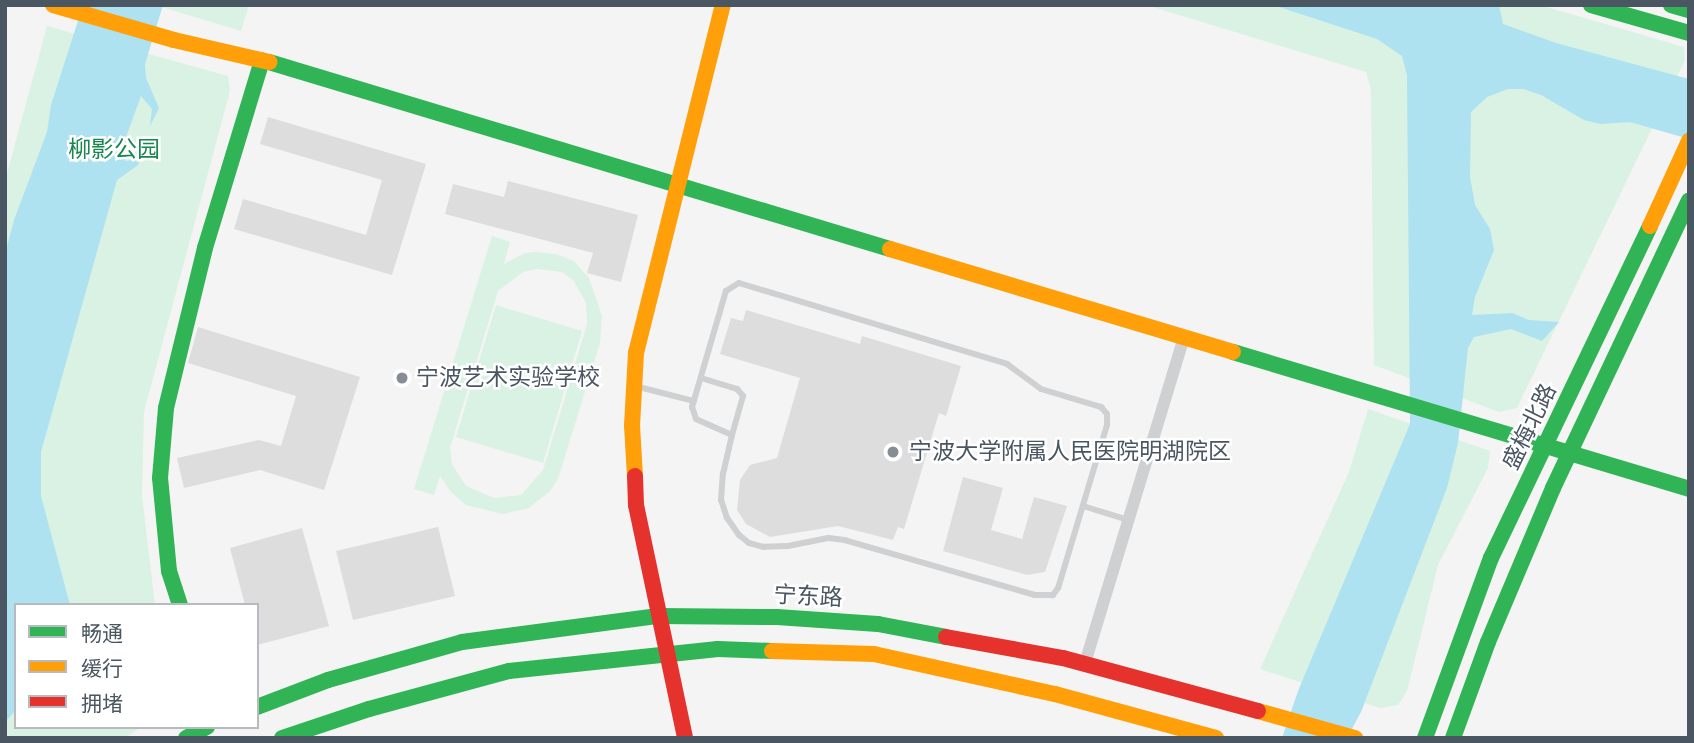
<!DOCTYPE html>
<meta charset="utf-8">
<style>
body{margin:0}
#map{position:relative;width:1694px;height:743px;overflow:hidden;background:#f4f4f4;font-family:Karla,"Noto Sans SC",sans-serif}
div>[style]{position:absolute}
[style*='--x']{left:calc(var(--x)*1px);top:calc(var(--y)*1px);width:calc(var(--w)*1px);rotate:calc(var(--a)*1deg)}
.green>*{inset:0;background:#d9f2e3}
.water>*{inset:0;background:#aee2f0}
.building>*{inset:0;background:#ddddde}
.lane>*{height:6px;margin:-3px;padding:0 3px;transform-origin:3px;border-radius:3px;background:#ced0d2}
.street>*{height:12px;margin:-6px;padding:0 6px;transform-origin:6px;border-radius:6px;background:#ced0d2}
.fast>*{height:16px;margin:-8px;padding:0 8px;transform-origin:8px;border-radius:8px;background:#30b455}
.slow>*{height:16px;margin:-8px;padding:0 8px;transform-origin:8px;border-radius:8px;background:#ff9f0a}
.jam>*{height:16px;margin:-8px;padding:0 8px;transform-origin:8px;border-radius:8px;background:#e5322d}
.dots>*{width:19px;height:19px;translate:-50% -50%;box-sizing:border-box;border:4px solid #fff;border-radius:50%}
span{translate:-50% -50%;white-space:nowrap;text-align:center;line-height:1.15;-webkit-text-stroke:5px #fff;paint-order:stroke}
.park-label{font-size:23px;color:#17864f}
.poi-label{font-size:23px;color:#4a5661}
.left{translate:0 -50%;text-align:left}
.street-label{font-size:23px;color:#4a5661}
.frame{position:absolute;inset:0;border:7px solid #4a5661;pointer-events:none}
.legend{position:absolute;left:14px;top:603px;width:245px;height:126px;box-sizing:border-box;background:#fff;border:2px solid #b7bbc0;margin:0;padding:9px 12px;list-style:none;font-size:21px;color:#4a5661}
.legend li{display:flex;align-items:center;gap:14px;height:35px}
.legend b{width:35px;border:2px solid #b7bbc0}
</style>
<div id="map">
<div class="green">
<div style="clip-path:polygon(155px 5px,249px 5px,241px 31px)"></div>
<div style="clip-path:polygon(1146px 5px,1540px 5px,1684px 47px,1685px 60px,1517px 408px,1499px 412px,1374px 365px,1371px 90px,1366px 72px)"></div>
<div style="clip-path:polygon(47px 26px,228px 76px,230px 91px,144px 412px,142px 495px,155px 605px,16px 605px,16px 727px,141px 727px,125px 738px,5px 738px,5px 181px)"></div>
<div style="clip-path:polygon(evenodd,492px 236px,510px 242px,504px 264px,525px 253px,536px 252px,556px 254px,574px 261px,589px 278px,602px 316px,600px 343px,558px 479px,550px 491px,529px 508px,503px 514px,466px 505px,451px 492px,440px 476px,434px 495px,414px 489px,492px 236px,537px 269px,562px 272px,574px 281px,586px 303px,587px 324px,543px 470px,521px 495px,494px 498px,466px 486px,452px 464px,450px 448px,498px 291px,523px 272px,537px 269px)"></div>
<div style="clip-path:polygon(496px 305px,582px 331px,543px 463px,456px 437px)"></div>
<div style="clip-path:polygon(1368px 409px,1490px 451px,1488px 468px,1438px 565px,1407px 691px,1398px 705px,1380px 708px,1260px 669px,1349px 472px)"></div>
</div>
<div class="water">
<div style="clip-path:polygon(83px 5px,163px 5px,145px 64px,146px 78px,159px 108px,150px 126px,152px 109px,141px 96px,126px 137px,125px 161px,132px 160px,144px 139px,138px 165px,117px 180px,41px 452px,41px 496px,70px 605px,16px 605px,16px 710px,5px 722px,5px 254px,14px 220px,47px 132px,51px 105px)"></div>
<div style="clip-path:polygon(1273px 5px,1499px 5px,1503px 24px,1556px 43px,1689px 79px,1689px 139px,1630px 122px,1600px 124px,1584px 120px,1541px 95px,1523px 89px,1508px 89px,1487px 97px,1471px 112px,1470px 177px,1475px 205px,1490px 229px,1494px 250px,1475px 297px,1472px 315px,1512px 313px,1529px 320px,1559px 322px,1542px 341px,1511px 329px,1474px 337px,1468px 348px,1458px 443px,1447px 488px,1361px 712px,1347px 738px,1282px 738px,1298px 691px,1410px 424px,1407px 75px,1402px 56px,1377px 39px)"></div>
</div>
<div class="building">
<div style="clip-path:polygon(268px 117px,426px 164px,392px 275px,234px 229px,243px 199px,366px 235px,382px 180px,260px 144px)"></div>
<div style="clip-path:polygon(508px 181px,638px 215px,621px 282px,587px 273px,593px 253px,445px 214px,453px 184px,504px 197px)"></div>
<div style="clip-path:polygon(746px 310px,860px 344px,862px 336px,961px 366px,946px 416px,939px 413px,904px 529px,898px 527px,893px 540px,838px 526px,770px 537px,746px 524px,737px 510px,740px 480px,750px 465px,777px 458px,800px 378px,720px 354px,731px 318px,743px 321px)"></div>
<div style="clip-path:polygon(198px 327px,360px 377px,324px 490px,260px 470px,184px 488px,177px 458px,259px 440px,281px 446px,296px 396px,188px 363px)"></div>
<div style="clip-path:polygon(963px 477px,1003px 488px,991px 530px,1022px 539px,1034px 497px,1067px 506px,1045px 572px,1027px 575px,943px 551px)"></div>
<div style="clip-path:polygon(438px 527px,455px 596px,353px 620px,336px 551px)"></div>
<div style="clip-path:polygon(302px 528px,329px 626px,257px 645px,257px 605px,245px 605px,230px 548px)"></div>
</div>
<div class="lane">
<div style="--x:739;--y:283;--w:280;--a:16.8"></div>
<div style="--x:1007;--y:364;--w:42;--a:36.3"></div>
<div style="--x:1041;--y:389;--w:63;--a:16.7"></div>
<div style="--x:1101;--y:407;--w:9;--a:49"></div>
<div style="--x:1107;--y:414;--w:11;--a:90"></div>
<div style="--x:1107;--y:425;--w:170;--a:106.7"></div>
<div style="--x:1058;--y:588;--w:9;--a:126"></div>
<div style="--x:1053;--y:595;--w:18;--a:180"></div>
<div style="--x:1035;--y:595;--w:198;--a:-163.9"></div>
<div style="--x:845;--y:540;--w:17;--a:-173"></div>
<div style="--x:828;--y:538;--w:41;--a:168.7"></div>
<div style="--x:788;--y:546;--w:24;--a:178"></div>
<div style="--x:764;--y:547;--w:16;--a:-165"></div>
<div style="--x:749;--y:543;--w:13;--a:-141"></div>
<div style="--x:739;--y:535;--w:21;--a:-125"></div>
<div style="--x:727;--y:518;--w:19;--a:-108"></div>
<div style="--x:721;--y:500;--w:26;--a:-86"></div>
<div style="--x:723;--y:474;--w:40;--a:-77"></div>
<div style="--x:732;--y:435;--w:39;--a:-156"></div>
<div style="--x:696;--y:419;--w:13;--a:-108"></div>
<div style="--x:692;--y:407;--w:121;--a:-73.7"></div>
<div style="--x:726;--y:291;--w:15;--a:-32"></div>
<div style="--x:701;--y:378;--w:38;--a:17"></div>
<div style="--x:737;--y:389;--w:9;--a:49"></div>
<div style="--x:743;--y:396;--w:41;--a:105.8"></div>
<div style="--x:635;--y:386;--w:61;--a:14.3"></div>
<div style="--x:1083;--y:506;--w:47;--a:17.3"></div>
</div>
<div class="street">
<div style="--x:1085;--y:663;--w:341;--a:-73.1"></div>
</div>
<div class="fast">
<div style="--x:1591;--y:5;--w:102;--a:15.9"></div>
<div style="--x:1671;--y:5;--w:19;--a:16"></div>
<div style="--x:269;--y:62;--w:649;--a:16.76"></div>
<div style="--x:1233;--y:352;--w:476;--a:16.7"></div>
<div style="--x:180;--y:605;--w:36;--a:-108"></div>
<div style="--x:169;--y:571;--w:93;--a:-95.5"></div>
<div style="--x:160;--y:478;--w:70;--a:-85.1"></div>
<div style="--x:166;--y:408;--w:165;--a:-76.3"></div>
<div style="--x:205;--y:248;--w:196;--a:-73.1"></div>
<div style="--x:257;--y:707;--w:76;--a:-20.8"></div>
<div style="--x:328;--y:680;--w:139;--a:-15.8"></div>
<div style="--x:462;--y:642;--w:198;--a:-7.6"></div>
<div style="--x:658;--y:616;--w:119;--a:0.5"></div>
<div style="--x:777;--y:617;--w:101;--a:4"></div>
<div style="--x:878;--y:624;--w:69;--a:10.8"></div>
<div style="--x:186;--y:738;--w:24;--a:-28"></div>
<div style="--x:282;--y:738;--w:92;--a:-18.4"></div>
<div style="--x:369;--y:709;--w:145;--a:-15.2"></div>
<div style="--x:509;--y:671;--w:210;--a:-6"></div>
<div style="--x:718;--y:649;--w:54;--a:2.1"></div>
<div style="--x:1425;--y:738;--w:192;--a:-69.9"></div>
<div style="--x:1491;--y:558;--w:368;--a:-64.4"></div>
<div style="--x:1453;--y:738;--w:102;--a:-70"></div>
<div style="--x:1488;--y:642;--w:167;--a:-67.1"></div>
<div style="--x:1553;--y:488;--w:318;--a:-64.7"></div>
</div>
<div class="slow">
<div style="--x:53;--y:5;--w:126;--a:16.1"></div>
<div style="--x:174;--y:40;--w:98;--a:13"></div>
<div style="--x:1650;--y:226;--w:94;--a:-65.4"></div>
<div style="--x:890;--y:249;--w:358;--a:16.7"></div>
<div style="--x:635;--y:476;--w:50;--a:-93.4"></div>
<div style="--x:632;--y:426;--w:73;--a:-86.9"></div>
<div style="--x:636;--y:353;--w:359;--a:-76"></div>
<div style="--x:772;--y:651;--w:102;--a:1.7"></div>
<div style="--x:874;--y:654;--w:185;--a:12.5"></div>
<div style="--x:1055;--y:694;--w:167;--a:15.3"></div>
<div style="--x:1258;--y:711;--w:101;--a:15.6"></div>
</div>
<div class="jam">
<div style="--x:635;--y:476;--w:29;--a:88"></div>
<div style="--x:636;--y:505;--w:238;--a:78.1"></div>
<div style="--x:946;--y:637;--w:119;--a:10.2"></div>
<div style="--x:1063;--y:658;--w:202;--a:15.2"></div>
</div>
<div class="dots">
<div style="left:402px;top:378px;background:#868d94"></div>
<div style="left:893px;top:452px;background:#868d94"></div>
</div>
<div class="park-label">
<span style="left:114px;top:150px">柳影公园</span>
</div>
<div class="poi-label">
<span class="left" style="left:416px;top:378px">宁波艺术实验学校</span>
<span class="left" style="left:909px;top:452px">宁波大学附属人民医院明湖院区</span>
</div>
<div class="street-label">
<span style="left:1530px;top:427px;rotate:-64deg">盛梅北路</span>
<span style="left:808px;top:597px;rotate:3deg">宁东路</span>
</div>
<div class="frame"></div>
<ul class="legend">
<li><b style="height:9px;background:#30b455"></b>畅通</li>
<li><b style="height:9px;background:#ff9f0a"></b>缓行</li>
<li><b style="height:9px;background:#e5322d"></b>拥堵</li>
</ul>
</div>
